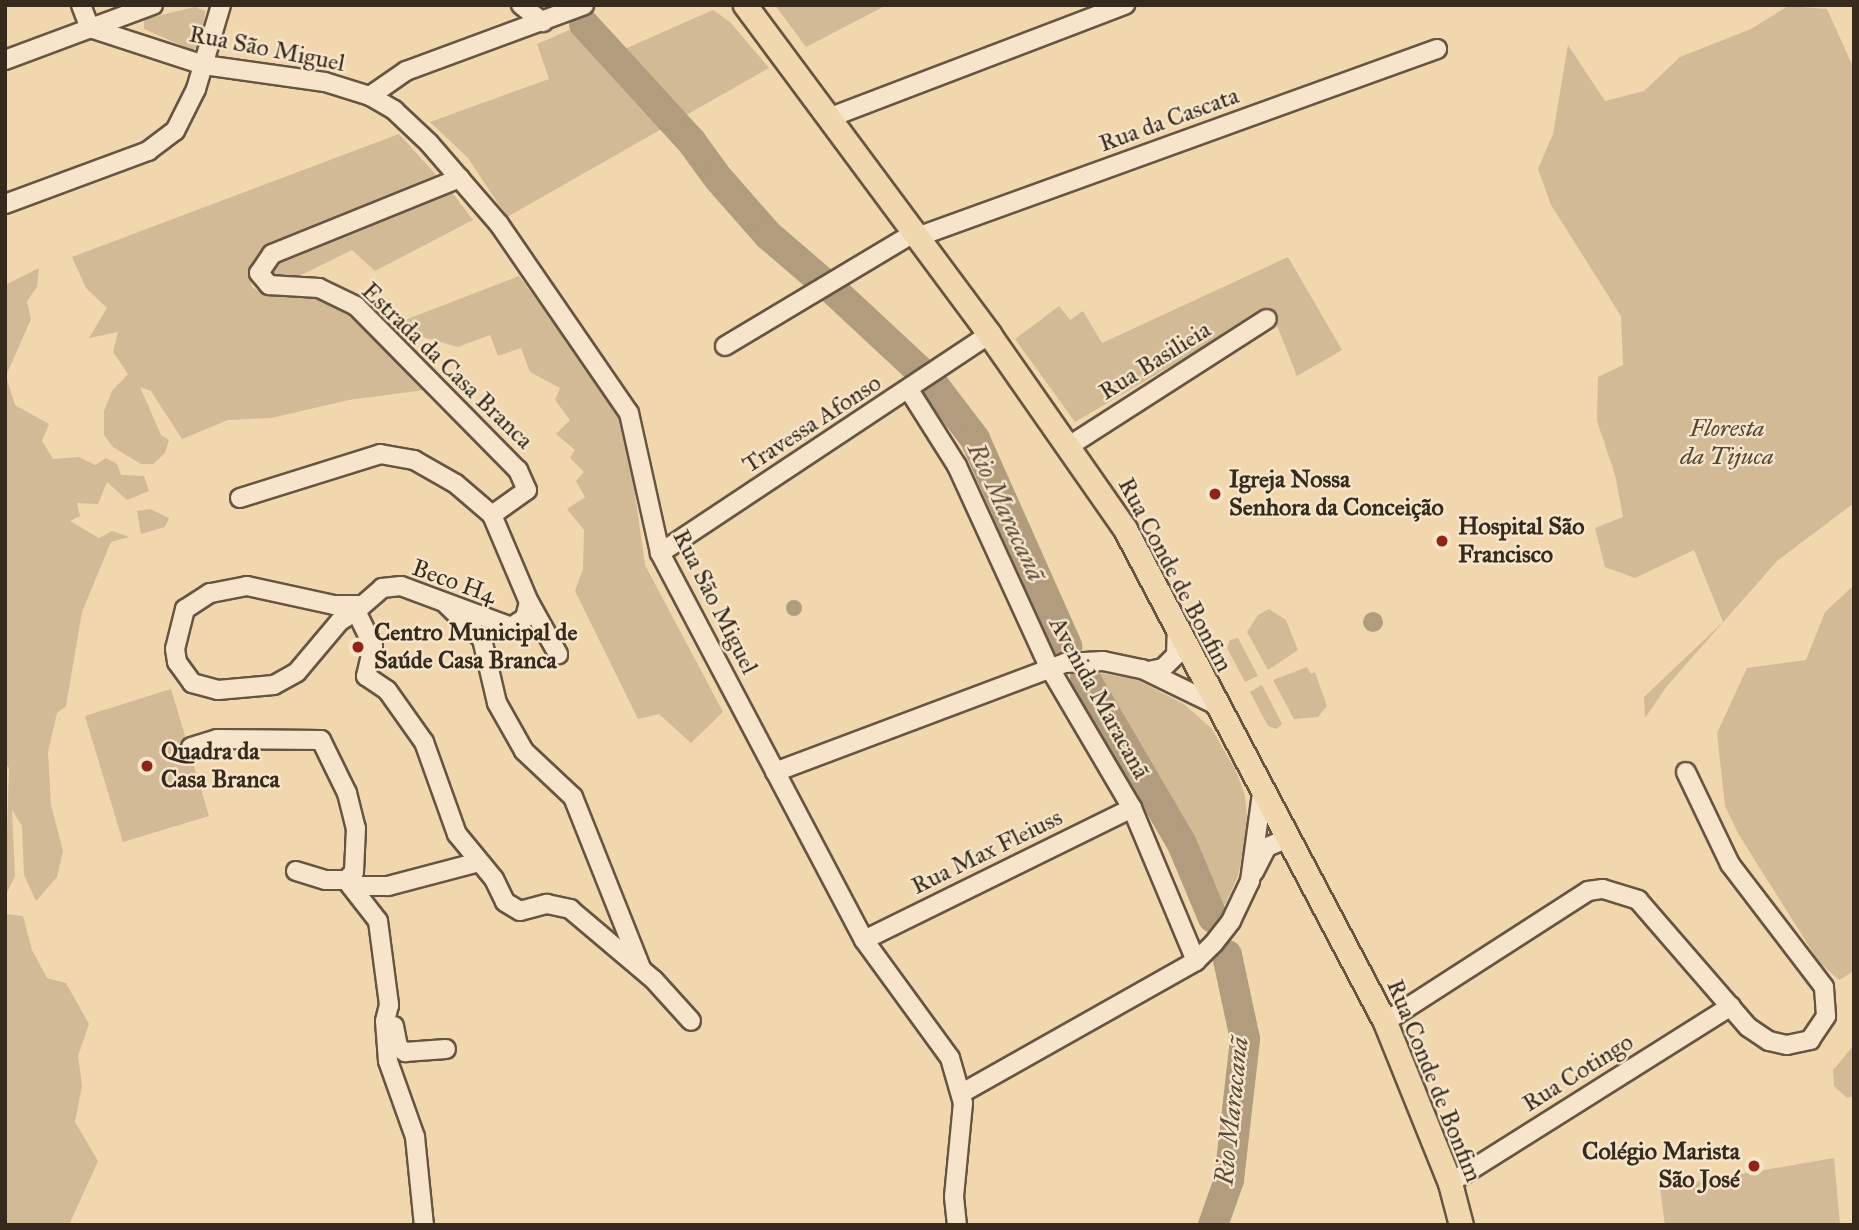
<!DOCTYPE html>
<meta charset="utf-8">
<style>
body{margin:0}
#map{position:relative;width:1859px;height:1230px;overflow:hidden;background:#f1d7ae;font-family:"IM FELL Great Primer",serif}
div>[style]{position:absolute}
[style*='--x']{left:calc(var(--x)*1px);top:calc(var(--y)*1px);width:calc(var(--w)*1px);rotate:calc(var(--a)*1deg)}
.green>*{inset:0;background:#d1ba95}
.water>*{inset:0;background:#b19c7d}
.round{border-radius:50%}
.river>*{height:30px;margin:-15px;padding:0 15px;transform-origin:15px;border-radius:15px;background:#b19c7d}
.roads{filter:drop-shadow(2px 0 #655541) drop-shadow(-2px 0 #655541) drop-shadow(0 2px #655541) drop-shadow(0 -2px #655541)}
.minor>*{height:18px;margin:-9px;padding:0 9px;transform-origin:9px;border-radius:9px;background:#f6e5ca}
.major>*{height:23px;margin:-11.5px;padding:0 11.5px;transform-origin:11.5px;border-radius:11.5px;background:#f1d7ae}
.dots>*{width:19px;height:19px;translate:-50% -50%;box-sizing:border-box;border:4px solid #f6e5ca;border-radius:50%}
span{translate:-50% -50%;white-space:nowrap;text-align:center;line-height:1.15;-webkit-text-stroke:5px #f6e5ca;paint-order:stroke}
.street-label{font-size:24px;color:#362a1d}
.park-label{font-size:24px;color:#554735;font-style:italic}
.poi-label{font-size:24px;color:#362a1d;font-weight:700}
.left{translate:0 -50%;text-align:left}
.right{translate:-100% -50%;text-align:right}
.water-label{font-size:26px;color:#5b4c3a;font-style:italic}
.frame{position:absolute;inset:0;border:7px solid #362a1d;pointer-events:none}
</style>
<div id="map">
<div class="green">
<div style="clip-path:polygon(775px 5px,887px 5px,806px 47px)"></div>
<div style="clip-path:polygon(1788px 6px,1827px 9px,1854px 69px,1854px 503px,1777px 561px,1667px 686px,1645px 718px,1644px 697px,1723px 622px,1694px 550px,1635px 578px,1605px 567px,1595px 528px,1623px 517px,1615px 475px,1597px 421px,1598px 377px,1623px 365px,1621px 316px,1551px 205px,1538px 169px,1553px 134px,1568px 45px,1605px 101px,1644px 91px,1680px 57px,1751px 29px)"></div>
<div style="clip-path:polygon(195px 7px,205px 11px,202px 45px,192px 50px,144px 29px,144px 19px)"></div>
<div style="clip-path:polygon(713px 10px,730px 22px,769px 68px,507px 217px,468px 158px,430px 122px,549px 79px,537px 44px,588px 22px,620px 51px)"></div>
<div style="clip-path:polygon(399px 134px,438px 177px,274px 245px,248px 270px,252px 287px,262px 293px,316px 294px,342px 304px,427px 387px,424px 390px,349px 400px,271px 418px,228px 420px,182px 439px,151px 391px,140px 387px,161px 435px,169px 440px,165px 453px,153px 464px,141px 464px,113px 447px,104px 435px,104px 411px,112px 391px,128px 374px,113px 352px,118px 332px,89px 338px,107px 308px,86px 288px,72px 257px)"></div>
<div style="clip-path:polygon(451px 191px,473px 220px,375px 271px,352px 250px,297px 277px,274px 275px,272px 269px,287px 255px)"></div>
<div style="clip-path:polygon(1288px 257px,1342px 350px,1297px 376px,1270px 308px,1075px 422px,1015px 339px,1059px 306px,1070px 320px,1083px 311px,1102px 343px)"></div>
<div style="clip-path:polygon(39px 268px,37px 287px,27px 301px,31px 319px,6px 376px,15px 405px,49px 424px,42px 441px,53px 459px,79px 457px,95px 465px,106px 458px,117px 464px,121px 475px,144px 476px,149px 491px,127px 500px,107px 482px,98px 504px,77px 503px,80px 516px,70px 521px,99px 538px,112px 531px,129px 537px,111px 542px,82px 612px,66px 706px,57px 713px,48px 752px,51px 805px,63px 851px,57px 877px,36px 901px,24px 875px,22px 826px,12px 810px,15px 876px,5px 897px,9px 768px,5px 763px,5px 285px)"></div>
<div style="clip-path:polygon(519px 276px,619px 412px,628px 444px,645px 565px,723px 712px,691px 743px,659px 714px,638px 719px,575px 591px,583px 569px,584px 530px,567px 509px,585px 497px,576px 481px,584px 472px,570px 458px,575px 450px,556px 434px,570px 420px,555px 400px,560px 388px,530px 372px,521px 348px,498px 356px,490px 335px,458px 347px,387px 327px)"></div>
<div style="clip-path:polygon(150px 509px,169px 518px,165px 527px,141px 534px,137px 511px)"></div>
<div style="clip-path:polygon(1854px 585px,1854px 971px,1839px 980px,1819px 962px,1739px 835px,1725px 806px,1717px 733px,1747px 668px,1806px 660px,1825px 612px)"></div>
<div style="clip-path:polygon(1269px 609px,1286px 620px,1298px 650px,1268px 670px,1247px 632px,1258px 615px)"></div>
<div style="clip-path:polygon(1238px 638px,1258px 676px,1245px 682px,1227px 648px,1230px 640px)"></div>
<div style="clip-path:polygon(1307px 667px,1311px 674px,1315px 672px,1327px 706px,1318px 717px,1294px 719px,1273px 680px)"></div>
<div style="clip-path:polygon(1093px 672px,1135px 679px,1184px 704px,1212px 729px,1237px 773px,1245px 796px,1248px 828px,1238px 876px,1221px 914px,1190px 840px)"></div>
<div style="clip-path:polygon(1262px 685px,1282px 724px,1276px 729px,1268px 726px,1250px 692px)"></div>
<div style="clip-path:polygon(171px 689px,209px 816px,123px 842px,85px 716px)"></div>
<div style="clip-path:polygon(5px 914px,23px 916px,32px 950px,47px 978px,66px 983px,89px 1024px,78px 1056px,82px 1086px,75px 1122px,98px 1161px,69px 1225px,5px 1225px)"></div>
<div style="clip-path:polygon(1854px 1045px,1854px 1096px,1847px 1098px,1834px 1086px,1833px 1070px)"></div>
<div style="clip-path:polygon(1834px 1158px,1840px 1225px,1665px 1225px,1660px 1188px)"></div>
</div>
<div class="water">
<div class="round" style="left:786px;top:600px;width:16px;height:16px"></div>
<div class="round" style="left:1363px;top:612px;width:20px;height:20px"></div>
</div>
<div class="river">
<div style="--x:584;--y:24;--w:159;--a:47.6"></div>
<div style="--x:691;--y:141;--w:41;--a:54"></div>
<div style="--x:718;--y:178;--w:76;--a:48.7"></div>
<div style="--x:768;--y:235;--w:74;--a:40.6"></div>
<div style="--x:832;--y:289;--w:120;--a:43"></div>
<div style="--x:934;--y:385;--w:68;--a:52.8"></div>
<div style="--x:975;--y:439;--w:227;--a:66"></div>
<div style="--x:1085;--y:678;--w:192;--a:59.7"></div>
<div style="--x:1182;--y:844;--w:80;--a:67.3"></div>
<div style="--x:1213;--y:1225;--w:48;--a:-70.4"></div>
<div style="--x:1229;--y:1180;--w:142;--a:-83.5"></div>
<div style="--x:1245;--y:1039;--w:86;--a:-102.1"></div>
</div>
<div class="roads">
<div class="minor">
<div style="--x:81;--y:5;--w:25;--a:69"></div>
<div style="--x:521;--y:5;--w:28;--a:38"></div>
<div style="--x:90;--y:28;--w:120;--a:18"></div>
<div style="--x:204;--y:65;--w:122;--a:8"></div>
<div style="--x:325;--y:82;--w:47;--a:17.3"></div>
<div style="--x:370;--y:96;--w:28;--a:30"></div>
<div style="--x:394;--y:110;--w:48;--a:43.3"></div>
<div style="--x:429;--y:143;--w:107;--a:49.2"></div>
<div style="--x:499;--y:224;--w:229;--a:55.5"></div>
<div style="--x:629;--y:413;--w:143;--a:77.5"></div>
<div style="--x:660;--y:553;--w:437;--a:62.2"></div>
<div style="--x:864;--y:940;--w:146;--a:53.9"></div>
<div style="--x:950;--y:1058;--w:47;--a:73.9"></div>
<div style="--x:963;--y:1103;--w:94;--a:95.5"></div>
<div style="--x:954;--y:1197;--w:28;--a:84"></div>
<div style="--x:5;--y:60;--w:158;--a:-20.4"></div>
<div style="--x:370;--y:96;--w:44;--a:-34.8"></div>
<div style="--x:406;--y:71;--w:190;--a:-20.3"></div>
<div style="--x:831;--y:117;--w:315;--a:-20.9"></div>
<div style="--x:460;--y:178;--w:203;--a:158"></div>
<div style="--x:272;--y:254;--w:23;--a:124"></div>
<div style="--x:259;--y:273;--w:16;--a:50"></div>
<div style="--x:269;--y:285;--w:50;--a:3.4"></div>
<div style="--x:319;--y:288;--w:41;--a:25.9"></div>
<div style="--x:356;--y:306;--w:231;--a:45.4"></div>
<div style="--x:518;--y:470;--w:22;--a:66"></div>
<div style="--x:527;--y:490;--w:43;--a:144.5"></div>
<div style="--x:5;--y:204;--w:153;--a:-20.3"></div>
<div style="--x:148;--y:151;--w:34;--a:-37"></div>
<div style="--x:175;--y:131;--w:47;--a:-63.4"></div>
<div style="--x:196;--y:89;--w:88;--a:-73.4"></div>
<div style="--x:917;--y:237;--w:553;--a:-19.88"></div>
<div style="--x:725;--y:346;--w:220;--a:-30.9"></div>
<div style="--x:909;--y:390;--w:90;--a:57.7"></div>
<div style="--x:957;--y:466;--w:221;--a:65.4"></div>
<div style="--x:1049;--y:667;--w:164;--a:59.5"></div>
<div style="--x:1132;--y:808;--w:166;--a:67.3"></div>
<div style="--x:1069;--y:446;--w:235;--a:-32.7"></div>
<div style="--x:240;--y:498;--w:147;--a:-17.4"></div>
<div style="--x:380;--y:454;--w:35;--a:10"></div>
<div style="--x:414;--y:460;--w:48;--a:29.7"></div>
<div style="--x:456;--y:484;--w:48;--a:40.7"></div>
<div style="--x:492;--y:515;--w:95;--a:67"></div>
<div style="--x:529;--y:602;--w:60;--a:60.9"></div>
<div style="--x:660;--y:553;--w:395;--a:-33.6"></div>
<div style="--x:446;--y:604;--w:50;--a:44.2"></div>
<div style="--x:482;--y:639;--w:66;--a:76.8"></div>
<div style="--x:497;--y:703;--w:55;--a:60.6"></div>
<div style="--x:524;--y:751;--w:67;--a:43.2"></div>
<div style="--x:573;--y:797;--w:184;--a:68.3"></div>
<div style="--x:360;--y:605;--w:26;--a:180"></div>
<div style="--x:334;--y:605;--w:89;--a:-167.7"></div>
<div style="--x:247;--y:586;--w:38;--a:169"></div>
<div style="--x:210;--y:593;--w:30;--a:147"></div>
<div style="--x:185;--y:609;--w:41;--a:104"></div>
<div style="--x:175;--y:649;--w:13;--a:81"></div>
<div style="--x:177;--y:662;--w:26;--a:54"></div>
<div style="--x:192;--y:683;--w:27;--a:15"></div>
<div style="--x:218;--y:690;--w:56;--a:-5.1"></div>
<div style="--x:274;--y:685;--w:26;--a:-29"></div>
<div style="--x:297;--y:672;--w:67;--a:-49.9"></div>
<div style="--x:340;--y:621;--w:19;--a:-32"></div>
<div style="--x:356;--y:611;--w:35;--a:-41"></div>
<div style="--x:382;--y:588;--w:19;--a:-6"></div>
<div style="--x:401;--y:586;--w:117;--a:20.4"></div>
<div style="--x:511;--y:627;--w:17;--a:-33"></div>
<div style="--x:525;--y:618;--w:16;--a:-76"></div>
<div style="--x:356;--y:611;--w:39;--a:64"></div>
<div style="--x:373;--y:646;--w:31;--a:103"></div>
<div style="--x:366;--y:676;--w:25;--a:34"></div>
<div style="--x:387;--y:690;--w:64;--a:54.6"></div>
<div style="--x:424;--y:742;--w:98;--a:70.3"></div>
<div style="--x:457;--y:834;--w:58;--a:50.6"></div>
<div style="--x:494;--y:879;--w:25;--a:64"></div>
<div style="--x:505;--y:902;--w:17;--a:31"></div>
<div style="--x:520;--y:911;--w:28;--a:-15"></div>
<div style="--x:547;--y:904;--w:24;--a:12"></div>
<div style="--x:570;--y:909;--w:110;--a:40.2"></div>
<div style="--x:654;--y:980;--w:55;--a:47.9"></div>
<div style="--x:1148;--y:671;--w:15;--a:-11"></div>
<div style="--x:1163;--y:668;--w:18;--a:-45"></div>
<div style="--x:1176;--y:655;--w:25;--a:-88"></div>
<div style="--x:191;--y:747;--w:27;--a:-17"></div>
<div style="--x:217;--y:739;--w:104;--a:0.6"></div>
<div style="--x:321;--y:740;--w:59;--a:63.9"></div>
<div style="--x:347;--y:793;--w:36;--a:76"></div>
<div style="--x:356;--y:828;--w:44;--a:92.6"></div>
<div style="--x:354;--y:872;--w:11;--a:135"></div>
<div style="--x:775;--y:772;--w:310;--a:-20.6"></div>
<div style="--x:1065;--y:663;--w:38;--a:-3"></div>
<div style="--x:1103;--y:661;--w:40;--a:12"></div>
<div style="--x:1142;--y:669;--w:80;--a:25.9"></div>
<div style="--x:296;--y:871;--w:31;--a:17"></div>
<div style="--x:326;--y:880;--w:20;--a:0"></div>
<div style="--x:346;--y:880;--w:52;--a:52"></div>
<div style="--x:378;--y:921;--w:85;--a:82.5"></div>
<div style="--x:389;--y:1005;--w:16;--a:104"></div>
<div style="--x:385;--y:1021;--w:40;--a:85.7"></div>
<div style="--x:388;--y:1061;--w:81;--a:70.4"></div>
<div style="--x:415;--y:1137;--w:88;--a:84.2"></div>
<div style="--x:1254;--y:872;--w:28;--a:-63"></div>
<div style="--x:1267;--y:847;--w:23;--a:-23"></div>
<div style="--x:351;--y:886;--w:37;--a:0"></div>
<div style="--x:388;--y:886;--w:94;--a:-14.8"></div>
<div style="--x:864;--y:940;--w:299;--a:-26.2"></div>
<div style="--x:1385;--y:1022;--w:242;--a:-32.8"></div>
<div style="--x:1588;--y:891;--w:15;--a:-8"></div>
<div style="--x:1603;--y:889;--w:37;--a:17"></div>
<div style="--x:1638;--y:900;--w:168;--a:49.1"></div>
<div style="--x:1748;--y:1027;--w:25;--a:34"></div>
<div style="--x:1769;--y:1041;--w:18;--a:13"></div>
<div style="--x:1787;--y:1045;--w:24;--a:-12"></div>
<div style="--x:1810;--y:1040;--w:29;--a:-56"></div>
<div style="--x:1826;--y:1016;--w:29;--a:-94"></div>
<div style="--x:1824;--y:987;--w:155;--a:-127.4"></div>
<div style="--x:1730;--y:864;--w:102;--a:-115.6"></div>
<div style="--x:394;--y:1026;--w:21;--a:79"></div>
<div style="--x:398;--y:1047;--w:9;--a:36"></div>
<div style="--x:405;--y:1052;--w:41;--a:-4.2"></div>
<div style="--x:962;--y:1093;--w:269;--a:-29.4"></div>
<div style="--x:1196;--y:961;--w:25;--a:-45"></div>
<div style="--x:1214;--y:943;--w:28;--a:-52"></div>
<div style="--x:1231;--y:921;--w:44;--a:-64.6"></div>
<div style="--x:1250;--y:881;--w:89;--a:-82.2"></div>
<div style="--x:1450;--y:1183;--w:332;--a:-32.2"></div>
</div>
<div class="major">
<div style="--x:745;--y:5;--w:410;--a:53.4"></div>
<div style="--x:989;--y:334;--w:238;--a:55.1"></div>
<div style="--x:1125;--y:529;--w:557;--a:62.19"></div>
<div style="--x:1385;--y:1022;--w:174;--a:68"></div>
<div style="--x:1450;--y:1183;--w:43;--a:75.3"></div>
</div>
</div>
<div class="dots">
<div style="left:1215px;top:494px;background:#8f2418"></div>
<div style="left:1442px;top:541px;background:#8f2418"></div>
<div style="left:358px;top:647px;background:#8f2418"></div>
<div style="left:147px;top:766px;background:#8f2418"></div>
<div style="left:1754px;top:1166px;background:#8f2418"></div>
</div>
<div class="street-label">
<span style="left:267px;top:49px;rotate:11deg">Rua São Miguel</span>
<span style="left:1169px;top:120px;rotate:-20deg">Rua da Cascata</span>
<span style="left:1155px;top:361px;rotate:-32deg">Rua Basilieia</span>
<span style="left:447px;top:366px;rotate:44deg">Estrada da Casa Branca</span>
<span style="left:812px;top:424px;rotate:-33deg">Travessa Afonso</span>
<span style="left:1175px;top:575px;rotate:62deg">Rua Conde de Bonfim</span>
<span style="left:454px;top:582px;rotate:20deg">Beco H4</span>
<span style="left:715px;top:602px;rotate:63deg">Rua São Miguel</span>
<span style="left:1099px;top:698px;rotate:61deg">Avenida Maracanã</span>
<span style="left:987px;top:852px;rotate:-26deg">Rua Max Fleiuss</span>
<span style="left:1578px;top:1073px;rotate:-32deg">Rua Cotingo</span>
<span style="left:1434px;top:1081px;rotate:68deg">Rua Conde de Bonfim</span>
</div>
<div class="park-label">
<span style="left:1727px;top:443px">Floresta<br>da Tijuca</span>
</div>
<div class="poi-label">
<span class="left" style="left:1229px;top:494px">Igreja Nossa<br>Senhora da Conceição</span>
<span class="left" style="left:1458px;top:541px">Hospital São<br>Francisco</span>
<span class="left" style="left:374px;top:647px">Centro Municipal de<br>Saúde Casa Branca</span>
<span class="left" style="left:161px;top:766px">Quadra da<br>Casa Branca</span>
<span class="right" style="left:1740px;top:1166px">Colégio Marista<br>São José</span>
</div>
<div class="water-label">
<span style="left:1006px;top:512px;rotate:65deg">Rio Maracanã</span>
<span style="left:1232px;top:1111px;rotate:-84deg">Rio Maracanã</span>
</div>
<div class="frame"></div>
</div>
